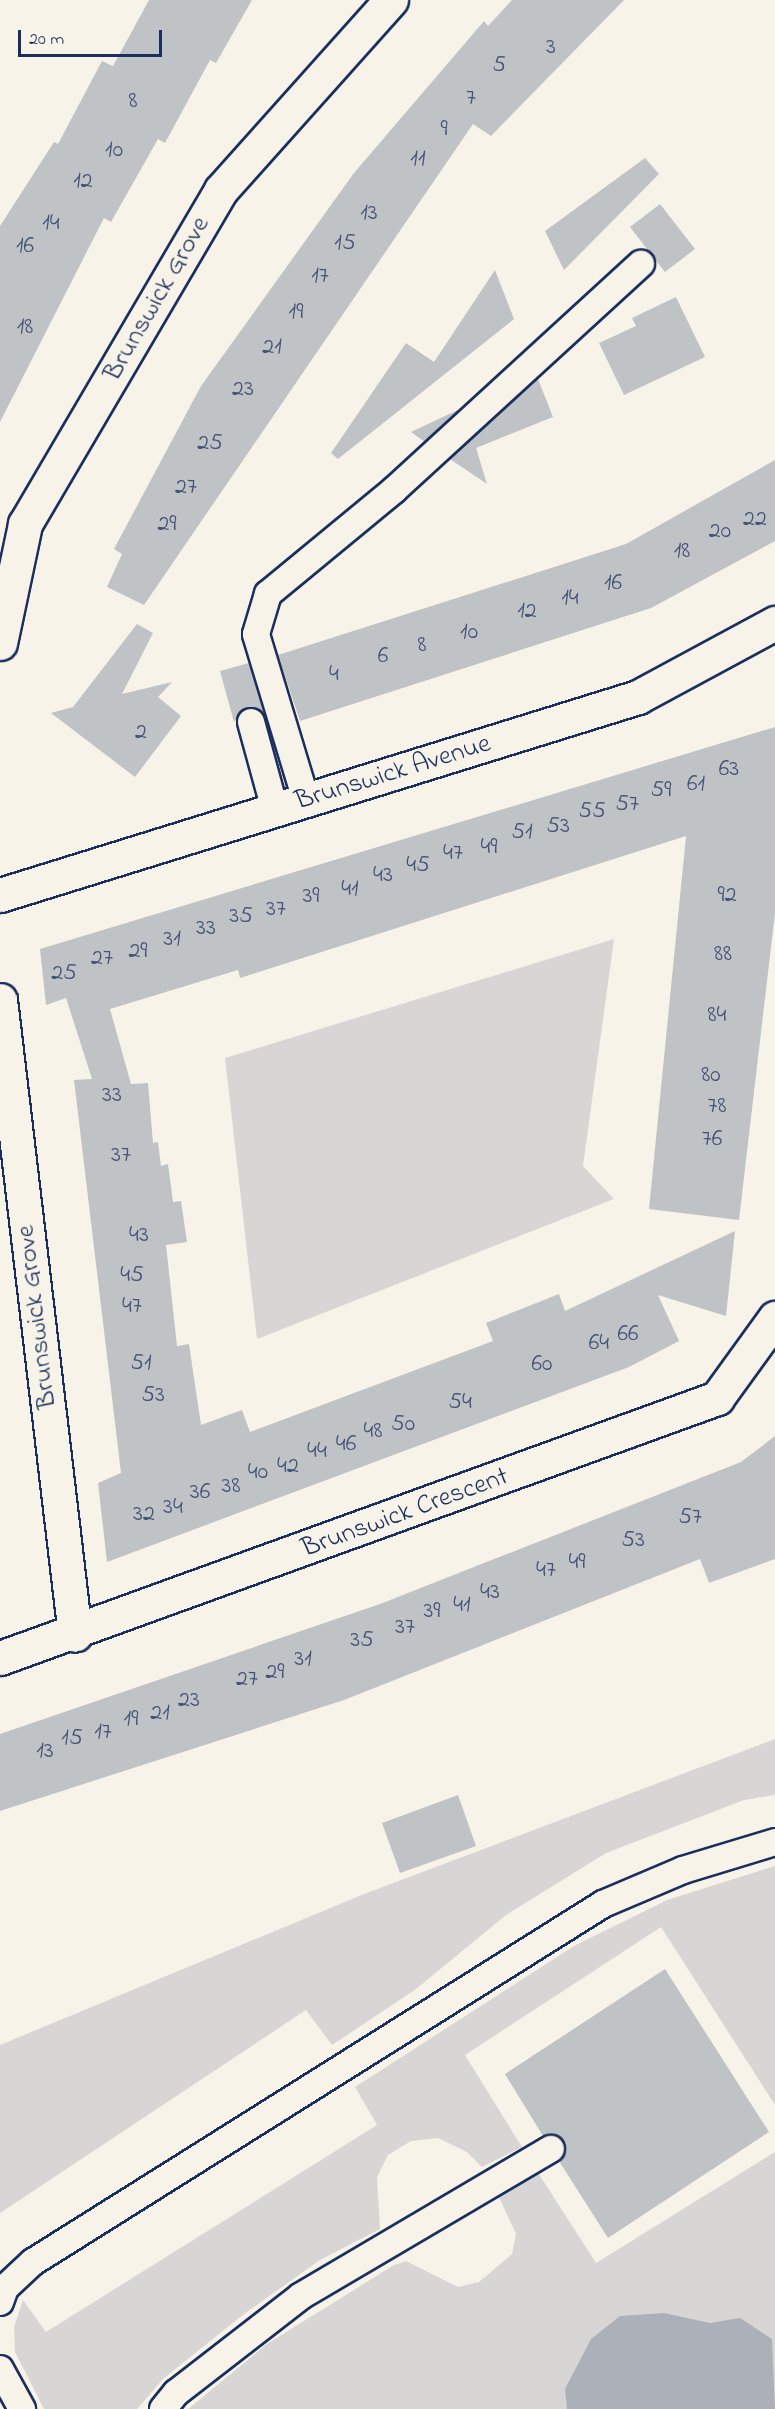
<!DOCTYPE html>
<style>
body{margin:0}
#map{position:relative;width:775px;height:2409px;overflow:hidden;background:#f7f3e8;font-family:"Indie Flower",sans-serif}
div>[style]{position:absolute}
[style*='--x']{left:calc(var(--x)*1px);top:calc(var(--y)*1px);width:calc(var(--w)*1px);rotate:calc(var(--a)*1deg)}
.green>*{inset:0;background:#d7d6d4}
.water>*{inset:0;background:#acb0b9}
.building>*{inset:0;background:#c0c3c5}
.roads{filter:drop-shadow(2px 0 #1b2f5e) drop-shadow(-2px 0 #1b2f5e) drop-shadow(0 2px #1b2f5e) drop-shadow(0 -2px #1b2f5e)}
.lane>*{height:26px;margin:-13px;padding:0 13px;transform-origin:13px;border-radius:13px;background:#f7f3e8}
.street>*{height:33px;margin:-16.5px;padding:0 16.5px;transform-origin:16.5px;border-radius:16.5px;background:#f7f3e8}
.secondary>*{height:33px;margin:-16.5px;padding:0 16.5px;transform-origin:16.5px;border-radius:16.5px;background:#f7f3e8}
span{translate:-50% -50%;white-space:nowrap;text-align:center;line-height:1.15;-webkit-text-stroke:4.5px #f7f3e8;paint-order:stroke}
.number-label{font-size:24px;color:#445478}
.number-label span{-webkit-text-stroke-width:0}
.street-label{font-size:27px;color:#1b2f5e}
.scale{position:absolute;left:18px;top:30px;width:144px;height:27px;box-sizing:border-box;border:3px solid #1b2f5e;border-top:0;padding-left:8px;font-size:18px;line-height:21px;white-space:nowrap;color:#1b2f5e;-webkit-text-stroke:4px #f7f3e8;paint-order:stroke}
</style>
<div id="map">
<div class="green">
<div style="clip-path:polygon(614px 939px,583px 1166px,614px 1199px,257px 1339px,225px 1058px)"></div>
<div style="clip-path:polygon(775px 1739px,775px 1795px,744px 1800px,606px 1853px,506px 1915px,416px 1989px,332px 2045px,306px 2010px,0 2213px,0 2045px,364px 1894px)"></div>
<div style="clip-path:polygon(775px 1866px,775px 2105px,661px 1927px,465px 2055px,522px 2147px,482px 2167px,467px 2152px,438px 2138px,411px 2141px,388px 2155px,377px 2177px,380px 2229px,320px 2260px,244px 2314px,163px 2379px,137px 2409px,44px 2409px,15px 2352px,14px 2327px,23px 2300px,46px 2332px,377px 2125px,355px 2087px,574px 1946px,667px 1900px)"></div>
<div style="clip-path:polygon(775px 2152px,775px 2409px,188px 2409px,267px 2344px,394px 2265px,406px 2261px,458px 2287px,479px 2282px,512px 2254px,516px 2234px,498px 2195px,537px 2171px,596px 2263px)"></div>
</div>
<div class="water">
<div style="clip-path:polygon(664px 2313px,710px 2323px,740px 2318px,772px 2339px,775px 2409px,567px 2409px,565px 2389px,591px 2339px,620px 2316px)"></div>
</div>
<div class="building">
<div style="clip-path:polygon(149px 0,252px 0,216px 63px,210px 60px,165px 143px,158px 139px,111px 222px,104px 218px,0 422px,0 226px,54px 142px,58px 144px,102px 61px,113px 66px)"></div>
<div style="clip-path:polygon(512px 0,624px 0,491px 136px,473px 124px,144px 605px,107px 587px,122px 554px,114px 549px,201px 386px,354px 173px,484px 21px,488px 26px)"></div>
<div style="clip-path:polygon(645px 158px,659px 174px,564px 270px,545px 231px)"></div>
<div style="clip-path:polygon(660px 204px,695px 249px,665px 272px,630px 227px)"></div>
<div style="clip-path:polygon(495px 270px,514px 319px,338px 459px,331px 453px,406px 343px,434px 362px)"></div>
<div style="clip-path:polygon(676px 297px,705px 357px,624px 395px,599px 343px,636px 326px,632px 318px)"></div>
<div style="clip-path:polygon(538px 379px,553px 417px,476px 448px,487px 484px,450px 459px)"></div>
<div style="clip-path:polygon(462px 408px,425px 442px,411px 432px)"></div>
<div style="clip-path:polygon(775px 460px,775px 541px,651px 608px,300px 721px,278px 655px,626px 544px)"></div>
<div style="clip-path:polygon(137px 624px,153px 633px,122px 694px,172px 682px,158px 697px,181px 716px,135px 777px,51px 713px,73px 707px)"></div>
<div style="clip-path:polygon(249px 663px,264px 713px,248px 707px,234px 722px,220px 671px)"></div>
<div style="clip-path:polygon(775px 727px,775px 913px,739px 1220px,649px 1209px,686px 836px,240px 978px,238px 970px,110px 1009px,131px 1084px,148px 1083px,153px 1143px,158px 1142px,161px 1166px,168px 1164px,173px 1202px,181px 1201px,187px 1242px,166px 1245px,177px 1346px,189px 1344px,201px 1425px,242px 1410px,250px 1432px,493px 1341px,486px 1323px,559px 1294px,565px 1311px,735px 1231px,726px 1316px,658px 1295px,679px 1341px,629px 1367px,107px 1562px,98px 1483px,121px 1473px,74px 1080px,92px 1079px,66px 998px,46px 1005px,40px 949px)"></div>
<div style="clip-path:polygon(775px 1436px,775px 1559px,709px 1583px,700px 1559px,344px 1700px,0 1811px,0 1734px,380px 1604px,741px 1462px)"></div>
<div style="clip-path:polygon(458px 1795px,476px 1846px,400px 1873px,382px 1823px)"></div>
<div style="clip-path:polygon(665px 1969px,769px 2132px,608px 2238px,559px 2161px,564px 2141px,543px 2136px,505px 2074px)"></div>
</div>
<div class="roads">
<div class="lane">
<div style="--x:251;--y:722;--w:91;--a:74.7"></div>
<div style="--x:306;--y:800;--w:173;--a:-106.8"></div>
<div style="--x:256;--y:634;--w:42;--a:-73.3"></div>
<div style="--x:268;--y:594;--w:163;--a:-39.5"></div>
<div style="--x:394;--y:490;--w:335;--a:-42.5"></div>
<div style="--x:0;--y:2302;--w:15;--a:-70"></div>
<div style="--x:5;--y:2288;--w:38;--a:-43"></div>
<div style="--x:33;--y:2262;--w:673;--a:-32.13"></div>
<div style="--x:603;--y:1904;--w:87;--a:-23"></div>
<div style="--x:683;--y:1870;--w:96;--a:-16.9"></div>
<div style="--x:0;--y:2369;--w:46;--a:61.2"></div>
<div style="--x:163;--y:2409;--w:21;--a:-51"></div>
<div style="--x:176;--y:2393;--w:158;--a:-37.8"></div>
<div style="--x:301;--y:2296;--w:290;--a:-30.5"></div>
</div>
<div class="street">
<div style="--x:0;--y:643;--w:122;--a:-78.1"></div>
<div style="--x:25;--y:524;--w:387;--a:-59.6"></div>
<div style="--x:221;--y:190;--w:255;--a:-48.2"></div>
<div style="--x:0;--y:1000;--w:639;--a:83.26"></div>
<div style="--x:0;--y:1658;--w:763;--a:-19.93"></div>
<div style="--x:717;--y:1398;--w:99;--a:-54.1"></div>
</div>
<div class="secondary">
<div style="--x:0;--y:895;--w:668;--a:-17.24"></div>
<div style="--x:638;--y:697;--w:156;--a:-28.4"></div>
</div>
</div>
<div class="number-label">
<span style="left:551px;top:48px">3</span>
<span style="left:499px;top:66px">5</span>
<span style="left:471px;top:99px">7</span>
<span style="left:133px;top:102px">8</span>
<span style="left:444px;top:130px">9</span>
<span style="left:114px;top:151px">10</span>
<span style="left:418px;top:160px">11</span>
<span style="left:83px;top:182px">12</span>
<span style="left:369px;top:214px">13</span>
<span style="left:51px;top:224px">14</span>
<span style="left:345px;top:244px">15</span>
<span style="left:25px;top:247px">16</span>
<span style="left:320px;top:277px">17</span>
<span style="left:296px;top:313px">19</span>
<span style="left:25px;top:328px">18</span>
<span style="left:272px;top:348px">21</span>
<span style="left:243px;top:390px">23</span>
<span style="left:210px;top:444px">25</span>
<span style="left:186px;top:488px">27</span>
<span style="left:755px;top:520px">22</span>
<span style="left:167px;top:525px">29</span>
<span style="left:720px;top:532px">20</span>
<span style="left:682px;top:552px">18</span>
<span style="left:613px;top:584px">16</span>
<span style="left:570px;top:599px">14</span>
<span style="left:527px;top:612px">12</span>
<span style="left:469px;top:633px">10</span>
<span style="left:422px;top:646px">8</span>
<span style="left:383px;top:657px">6</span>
<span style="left:334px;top:675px">4</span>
<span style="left:141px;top:733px">2</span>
<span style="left:729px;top:770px">63</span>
<span style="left:696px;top:785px">61</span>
<span style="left:661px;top:791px">59</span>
<span style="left:627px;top:805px">57</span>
<span style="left:592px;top:812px">55</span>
<span style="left:558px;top:827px">53</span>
<span style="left:522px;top:833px">51</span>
<span style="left:489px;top:848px">49</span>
<span style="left:453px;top:854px">47</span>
<span style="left:418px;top:866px">45</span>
<span style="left:383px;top:876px">43</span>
<span style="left:350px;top:890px">41</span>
<span style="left:727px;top:896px">92</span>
<span style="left:311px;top:897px">39</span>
<span style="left:276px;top:910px">37</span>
<span style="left:241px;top:917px">35</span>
<span style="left:206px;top:929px">33</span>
<span style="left:172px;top:940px">31</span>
<span style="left:138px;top:952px">29</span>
<span style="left:723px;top:955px">88</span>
<span style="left:102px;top:959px">27</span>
<span style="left:64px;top:974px">25</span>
<span style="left:717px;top:1016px">84</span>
<span style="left:711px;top:1076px">80</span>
<span style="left:112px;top:1096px">33</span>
<span style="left:717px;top:1107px">78</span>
<span style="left:712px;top:1140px">76</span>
<span style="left:121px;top:1156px">37</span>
<span style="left:139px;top:1236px">43</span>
<span style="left:132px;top:1276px">45</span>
<span style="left:132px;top:1307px">47</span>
<span style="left:628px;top:1335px">66</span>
<span style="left:599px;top:1344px">64</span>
<span style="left:141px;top:1364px">51</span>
<span style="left:542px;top:1365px">60</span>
<span style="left:153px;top:1396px">53</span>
<span style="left:460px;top:1403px">54</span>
<span style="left:403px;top:1425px">50</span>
<span style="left:373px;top:1432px">48</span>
<span style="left:346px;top:1445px">46</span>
<span style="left:317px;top:1452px">44</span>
<span style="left:288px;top:1467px">42</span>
<span style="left:258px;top:1473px">40</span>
<span style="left:231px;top:1487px">38</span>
<span style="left:200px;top:1493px">36</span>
<span style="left:173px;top:1508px">34</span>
<span style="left:144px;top:1515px">32</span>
<span style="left:690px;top:1518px">57</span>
<span style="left:633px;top:1541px">53</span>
<span style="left:577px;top:1563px">49</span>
<span style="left:546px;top:1571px">47</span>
<span style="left:490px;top:1593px">43</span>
<span style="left:462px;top:1606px">41</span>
<span style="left:432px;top:1612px">39</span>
<span style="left:405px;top:1628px">37</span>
<span style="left:362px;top:1641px">35</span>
<span style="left:303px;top:1660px">31</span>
<span style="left:275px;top:1673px">29</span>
<span style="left:247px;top:1680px">27</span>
<span style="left:189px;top:1701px">23</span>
<span style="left:160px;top:1714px">21</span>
<span style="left:131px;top:1720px">19</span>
<span style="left:103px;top:1733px">17</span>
<span style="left:72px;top:1739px">15</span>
<span style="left:45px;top:1752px">13</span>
</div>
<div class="street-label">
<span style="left:157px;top:299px;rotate:-60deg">Brunswick Grove</span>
<span style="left:393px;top:773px;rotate:-17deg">Brunswick Avenue</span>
<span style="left:37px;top:1317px;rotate:-97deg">Brunswick Grove</span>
<span style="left:405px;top:1513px;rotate:-20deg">Brunswick Crescent</span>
</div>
<div class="scale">20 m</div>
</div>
